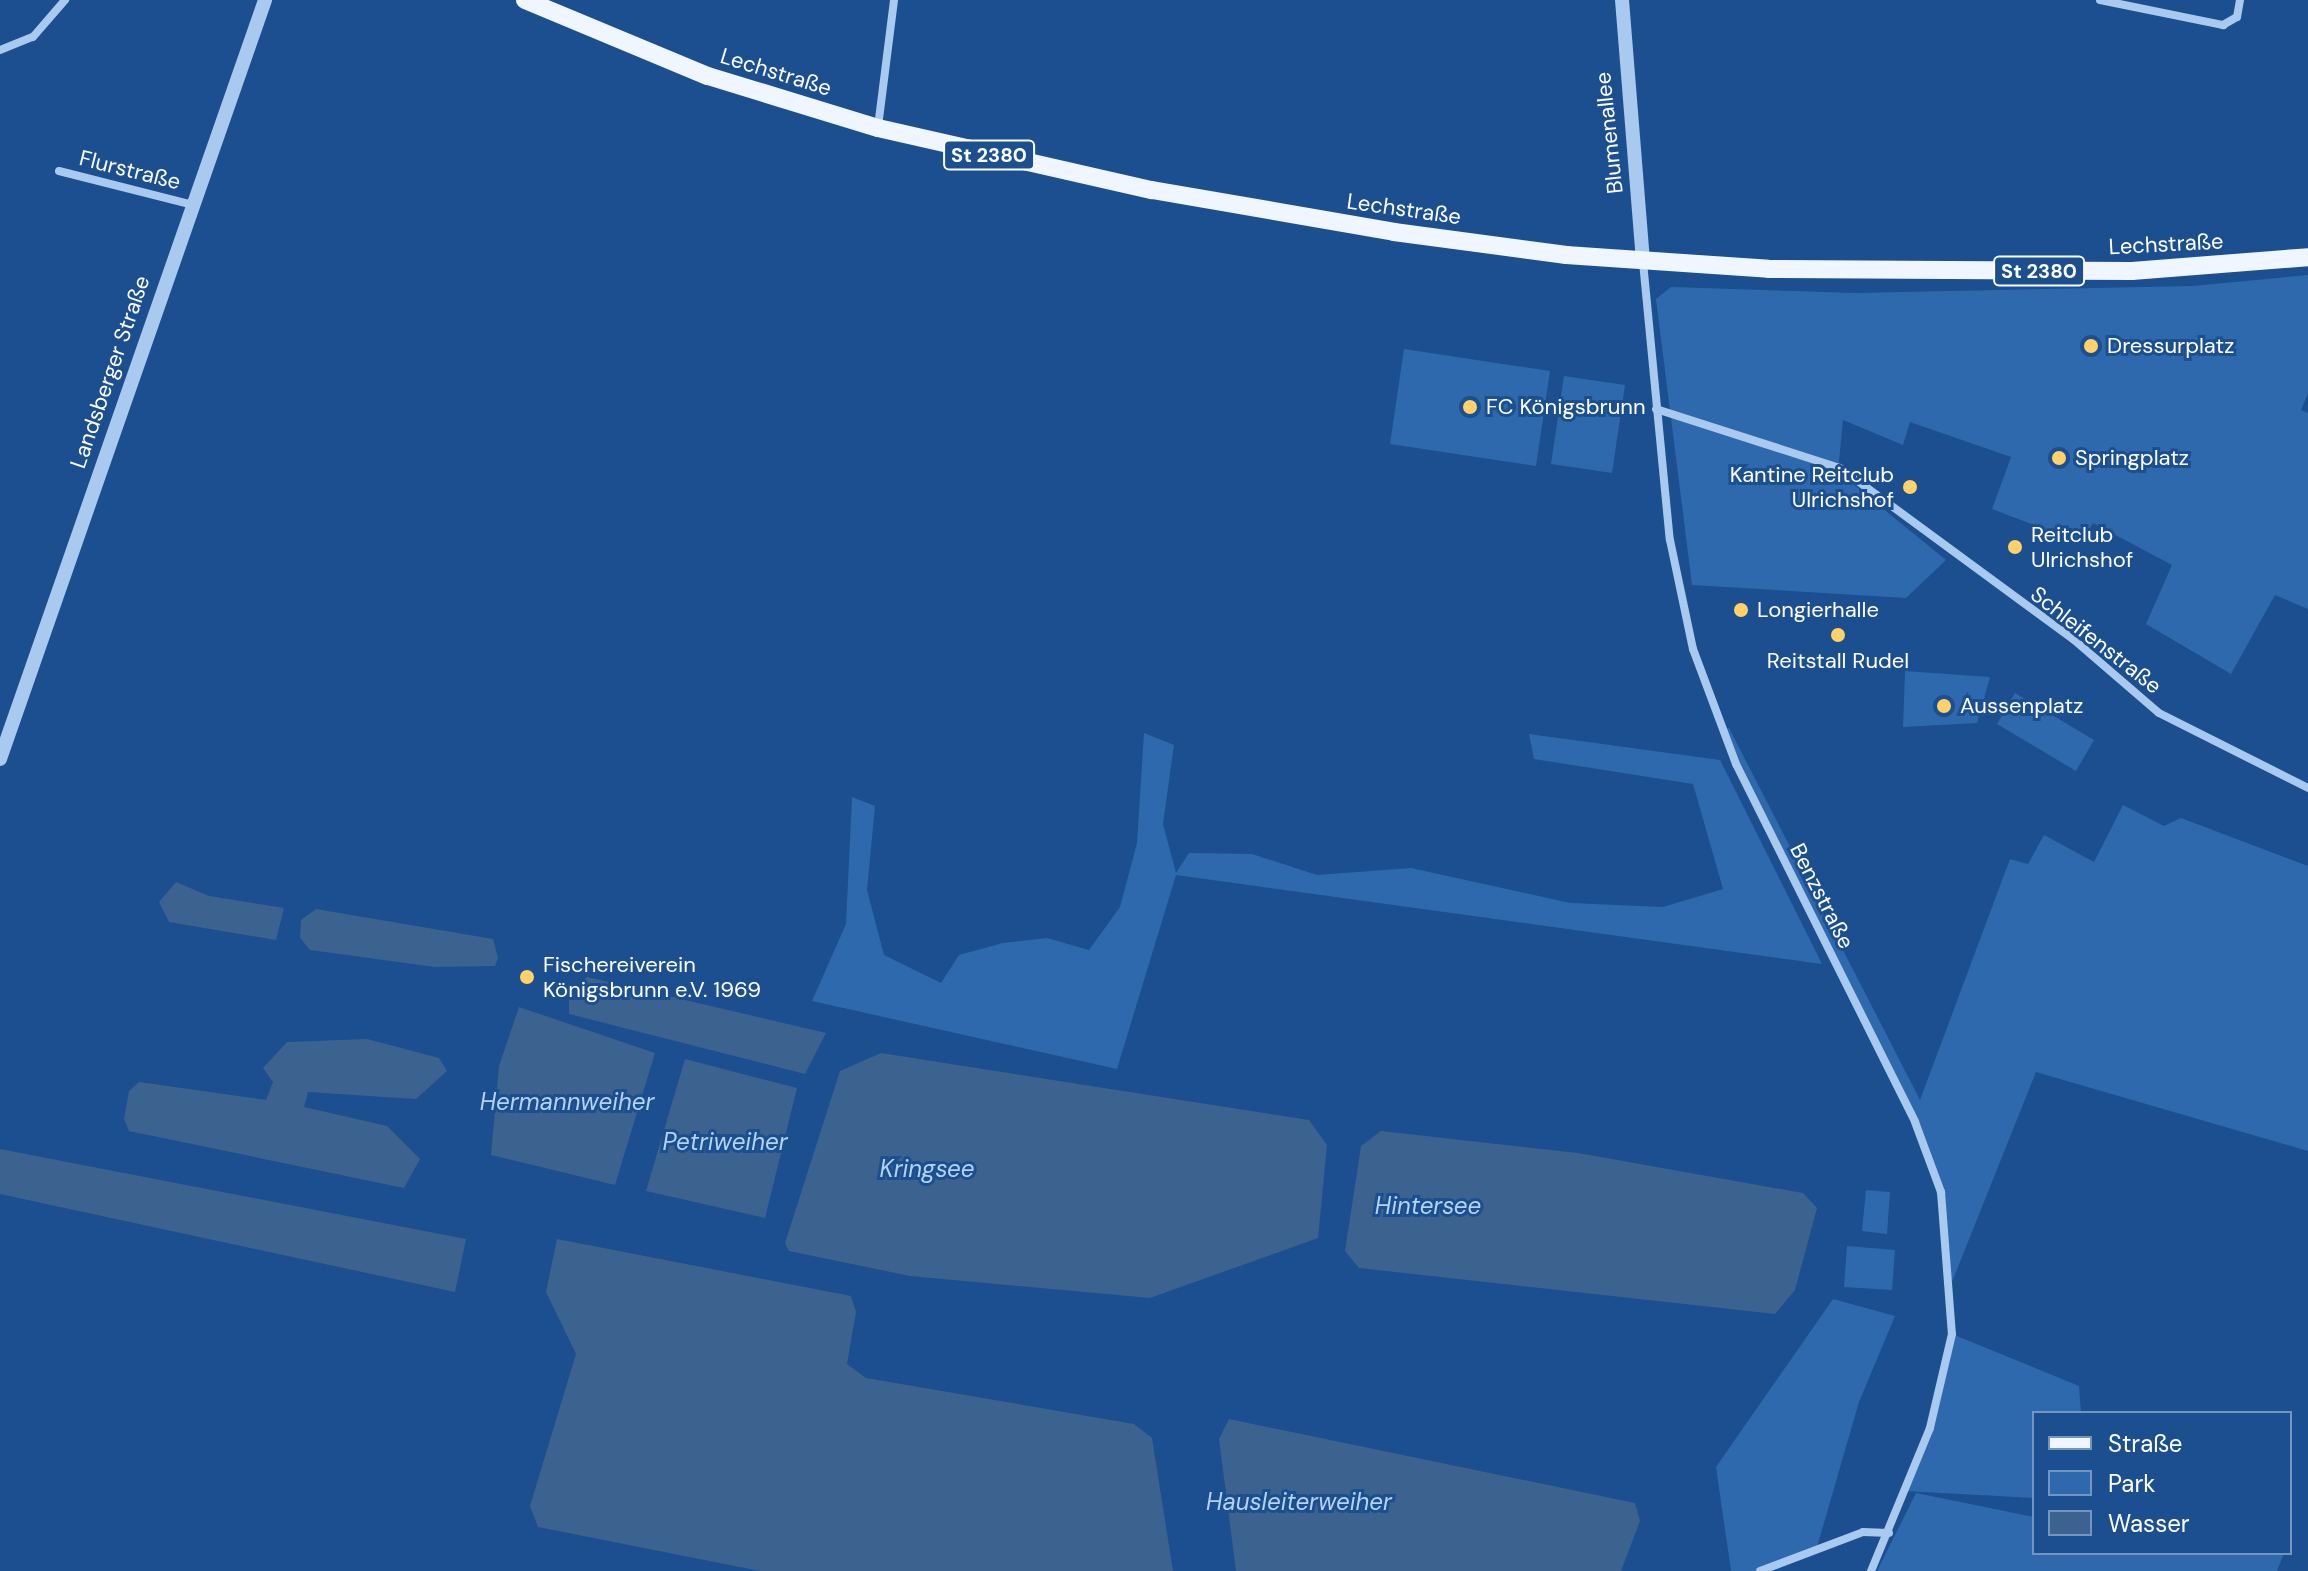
<!DOCTYPE html>
<meta charset="utf-8">
<style>
body{margin:0}
#map{position:relative;width:2308px;height:1571px;overflow:hidden;background:#1b4f8f;font-family:"DM Sans",sans-serif}
div>[style]{position:absolute}
[style*='--x']{left:calc(var(--x)*1px);top:calc(var(--y)*1px);width:calc(var(--w)*1px);rotate:calc(var(--a)*1deg)}
.green>*{inset:0;background:#2e69ad}
.water>*{inset:0;background:#3c6290}
.minor>*{height:8px;margin:-4px;padding:0 4px;transform-origin:4px;border-radius:4px;background:#a9c9ee}
.tertiary>*{height:14px;margin:-7px;padding:0 7px;transform-origin:7px;border-radius:7px;background:#a9c9ee}
.primary>*{height:18px;margin:-9px;padding:0 9px;transform-origin:9px;border-radius:9px;background:#f0f6ff}
.dots>*{width:22px;height:22px;translate:-50% -50%;box-sizing:border-box;border:4px solid #1b4f8f;border-radius:50%}
span{translate:-50% -50%;white-space:nowrap;text-align:center;line-height:1.15;-webkit-text-stroke:6px #1b4f8f;paint-order:stroke}
.shield-label span{padding:2px 6px;background:#1b4f8f;border:2px solid;border-radius:6px;-webkit-text-stroke-width:0}
.shield-label{font-size:20px;color:#fff;font-weight:700}
.street-label{font-size:22px;color:#fff}
.poi-label{font-size:22px;color:#fff}
.left{translate:0 -50%;text-align:left}
.right{translate:-100% -50%;text-align:right}
.water-label{font-size:24px;color:#b5d3f5;font-style:italic}
.legend{position:absolute;left:2032px;top:1411px;width:260px;height:144px;box-sizing:border-box;background:#1b4f8f;border:2px solid #7695bc;margin:0;padding:10px 14px;list-style:none;font-size:24px;color:#fff}
.legend li{display:flex;align-items:center;gap:16px;height:40px}
.legend b{width:40px;border:2px solid #7695bc}
</style>
<div id="map">
<div class="green">
<div style="clip-path:polygon(2308px 275px,2308px 393px,2301px 410px,2308px 413px,2308px 609px,2275px 595px,2231px 674px,2146px 624px,2172px 565px,2093px 523px,2081px 543px,1992px 509px,2011px 457px,1910px 422px,1903px 445px,1843px 420px,1838px 472px,1946px 560px,1906px 598px,1692px 585px,1656px 299px,1671px 287px,1854px 293px,2193px 286px)"></div>
<div style="clip-path:polygon(1404px 349px,1550px 371px,1536px 466px,1390px 444px)"></div>
<div style="clip-path:polygon(1564px 376px,1625px 385px,1612px 473px,1551px 464px)"></div>
<div style="clip-path:polygon(1905px 671px,1990px 677px,1977px 723px,1903px 727px)"></div>
<div style="clip-path:polygon(2015px 693px,2094px 740px,2076px 771px,1997px 724px)"></div>
<div style="clip-path:polygon(1729px 728px,1920px 1100px,2010px 859px,2028px 864px,2044px 835px,2094px 862px,2123px 805px,2164px 826px,2181px 818px,2308px 866px,2308px 1151px,2036px 1072px,1952px 1282px,1930px 1156px,1722px 730px)"></div>
<div style="clip-path:polygon(1144px 733px,1174px 745px,1163px 824px,1176px 873px,1189px 853px,1252px 854px,1317px 875px,1411px 868px,1570px 903px,1663px 907px,1723px 889px,1693px 784px,1534px 759px,1529px 734px,1720px 760px,1822px 964px,1176px 875px,1117px 1069px,812px 1001px,846px 924px,852px 797px,875px 806px,867px 890px,884px 955px,941px 983px,959px 955px,1003px 943px,1047px 938px,1089px 950px,1120px 907px,1137px 843px)"></div>
<div style="clip-path:polygon(1866px 1190px,1890px 1192px,1887px 1234px,1862px 1231px)"></div>
<div style="clip-path:polygon(1847px 1246px,1895px 1250px,1892px 1290px,1844px 1287px)"></div>
<div style="clip-path:polygon(1833px 1299px,1895px 1316px,1859px 1402px,1817px 1547px,1760px 1571px,1731px 1571px,1716px 1467px)"></div>
<div style="clip-path:polygon(1952px 1334px,2079px 1386px,2081px 1413px,2034px 1413px,2034px 1498px,1905px 1491px,1930px 1428px)"></div>
<div style="clip-path:polygon(1916px 1493px,2034px 1517px,2034px 1553px,2284px 1553px,2277px 1571px,1877px 1571px)"></div>
</div>
<div class="water">
<div style="clip-path:polygon(176px 882px,209px 896px,284px 908px,276px 940px,169px 922px,159px 902px)"></div>
<div style="clip-path:polygon(316px 909px,493px 939px,498px 958px,495px 966px,435px 967px,310px 950px,300px 938px,301px 920px)"></div>
<div style="clip-path:polygon(587px 977px,826px 1033px,805px 1074px,569px 1014px,569px 993px)"></div>
<div style="clip-path:polygon(519px 1007px,655px 1053px,615px 1185px,491px 1155px,499px 1066px)"></div>
<div style="clip-path:polygon(367px 1039px,439px 1058px,447px 1071px,416px 1099px,308px 1092px,304px 1107px,387px 1126px,420px 1159px,404px 1188px,129px 1131px,124px 1119px,129px 1091px,139px 1082px,266px 1100px,273px 1082px,263px 1068px,287px 1042px)"></div>
<div style="clip-path:polygon(881px 1053px,1309px 1120px,1327px 1145px,1318px 1238px,1150px 1298px,910px 1276px,789px 1251px,785px 1243px,840px 1071px)"></div>
<div style="clip-path:polygon(685px 1059px,797px 1088px,765px 1218px,646px 1191px)"></div>
<div style="clip-path:polygon(1381px 1131px,1578px 1153px,1803px 1193px,1817px 1208px,1795px 1290px,1775px 1314px,1359px 1268px,1345px 1251px,1361px 1146px)"></div>
<div style="clip-path:polygon(0 1149px,466px 1239px,455px 1292px,0 1194px)"></div>
<div style="clip-path:polygon(557px 1239px,851px 1296px,856px 1312px,847px 1364px,866px 1378px,1134px 1424px,1152px 1438px,1173px 1571px,760px 1571px,538px 1527px,530px 1506px,576px 1354px,546px 1292px)"></div>
<div style="clip-path:polygon(1229px 1419px,1635px 1503px,1640px 1521px,1621px 1571px,1236px 1571px,1219px 1439px)"></div>
</div>
<div class="minor">
<div style="--x:2100;--y:0;--w:126;--a:11.5"></div>
<div style="--x:2223;--y:25;--w:16;--a:-30"></div>
<div style="--x:2237;--y:17;--w:17;--a:-80"></div>
<div style="--x:0;--y:50;--w:35;--a:-22"></div>
<div style="--x:33;--y:37;--w:49;--a:-49.1"></div>
<div style="--x:878;--y:127;--w:128;--a:-82.8"></div>
<div style="--x:59;--y:171;--w:138;--a:14.2"></div>
<div style="--x:1643;--y:262;--w:279;--a:84.5"></div>
<div style="--x:1670;--y:540;--w:111;--a:78.1"></div>
<div style="--x:1693;--y:649;--w:123;--a:69.5"></div>
<div style="--x:1736;--y:764;--w:400;--a:63.4"></div>
<div style="--x:1915;--y:1122;--w:75;--a:69.6"></div>
<div style="--x:1941;--y:1192;--w:142;--a:85.6"></div>
<div style="--x:1952;--y:1334;--w:97;--a:103.2"></div>
<div style="--x:1930;--y:1428;--w:155;--a:112.4"></div>
<div style="--x:1656;--y:409;--w:193;--a:17.8"></div>
<div style="--x:1840;--y:468;--w:289;--a:36.3"></div>
<div style="--x:2073;--y:639;--w:113;--a:40.7"></div>
<div style="--x:2159;--y:713;--w:167;--a:26.7"></div>
<div style="--x:1760;--y:1571;--w:110;--a:-20.7"></div>
<div style="--x:1863;--y:1532;--w:26;--a:2"></div>
</div>
<div class="tertiary">
<div style="--x:1622;--y:0;--w:263;--a:85.4"></div>
<div style="--x:0;--y:759;--w:804;--a:-70.75"></div>
</div>
<div class="primary">
<div style="--x:525;--y:0;--w:198;--a:22.6"></div>
<div style="--x:708;--y:76;--w:178;--a:17"></div>
<div style="--x:878;--y:128;--w:281;--a:12.8"></div>
<div style="--x:1152;--y:190;--w:246;--a:9.8"></div>
<div style="--x:1394;--y:232;--w:174;--a:7.6"></div>
<div style="--x:1566;--y:255;--w:203;--a:3.9"></div>
<div style="--x:1769;--y:269;--w:363;--a:0.3"></div>
<div style="--x:2132;--y:271;--w:177;--a:-4.5"></div>
</div>
<div class="dots">
<div style="left:2091px;top:346px;background:#ffd166"></div>
<div style="left:1470px;top:407px;background:#ffd166"></div>
<div style="left:2059px;top:458px;background:#ffd166"></div>
<div style="left:1910px;top:487px;background:#ffd166"></div>
<div style="left:2015px;top:547px;background:#ffd166"></div>
<div style="left:1741px;top:610px;background:#ffd166"></div>
<div style="left:1838px;top:635px;background:#ffd166"></div>
<div style="left:1944px;top:706px;background:#ffd166"></div>
<div style="left:527px;top:977px;background:#ffd166"></div>
</div>
<div class="shield-label">
<span style="left:989px;top:155px">St 2380</span>
<span style="left:2039px;top:271px">St 2380</span>
</div>
<div class="street-label">
<span style="left:776px;top:72px;rotate:17deg">Lechstraße</span>
<span style="left:1609px;top:133px;rotate:-96deg">Blumenallee</span>
<span style="left:130px;top:170px;rotate:14deg">Flurstraße</span>
<span style="left:1404px;top:209px;rotate:8deg">Lechstraße</span>
<span style="left:2166px;top:244px;rotate:-3deg">Lechstraße</span>
<span style="left:110px;top:372px;rotate:-71deg">Landsberger Straße</span>
<span style="left:2096px;top:640px;rotate:38deg">Schleifenstraße</span>
<span style="left:1822px;top:896px;rotate:63deg">Benzstraße</span>
</div>
<div class="poi-label">
<span class="left" style="left:2107px;top:346px">Dressurplatz</span>
<span class="left" style="left:1486px;top:407px">FC Königsbrunn</span>
<span class="left" style="left:2075px;top:458px">Springplatz</span>
<span class="right" style="left:1894px;top:487px">Kantine Reitclub<br>Ulrichshof</span>
<span class="left" style="left:2031px;top:547px">Reitclub<br>Ulrichshof</span>
<span class="left" style="left:1757px;top:610px">Longierhalle</span>
<span style="left:1838px;top:661px">Reitstall Rudel</span>
<span class="left" style="left:1960px;top:706px">Aussenplatz</span>
<span class="left" style="left:543px;top:977px">Fischereiverein<br>Königsbrunn e.V. 1969</span>
</div>
<div class="water-label">
<span style="left:567px;top:1102px">Hermannweiher</span>
<span style="left:725px;top:1142px">Petriweiher</span>
<span style="left:927px;top:1169px">Kringsee</span>
<span style="left:1428px;top:1206px">Hintersee</span>
<span style="left:1299px;top:1502px">Hausleiterweiher</span>
</div>
<ul class="legend">
<li><b style="height:10px;background:#f0f6ff"></b>Straße</li>
<li><b style="height:22px;background:#2e69ad"></b>Park</li>
<li><b style="height:22px;background:#3c6290"></b>Wasser</li>
</ul>
</div>
